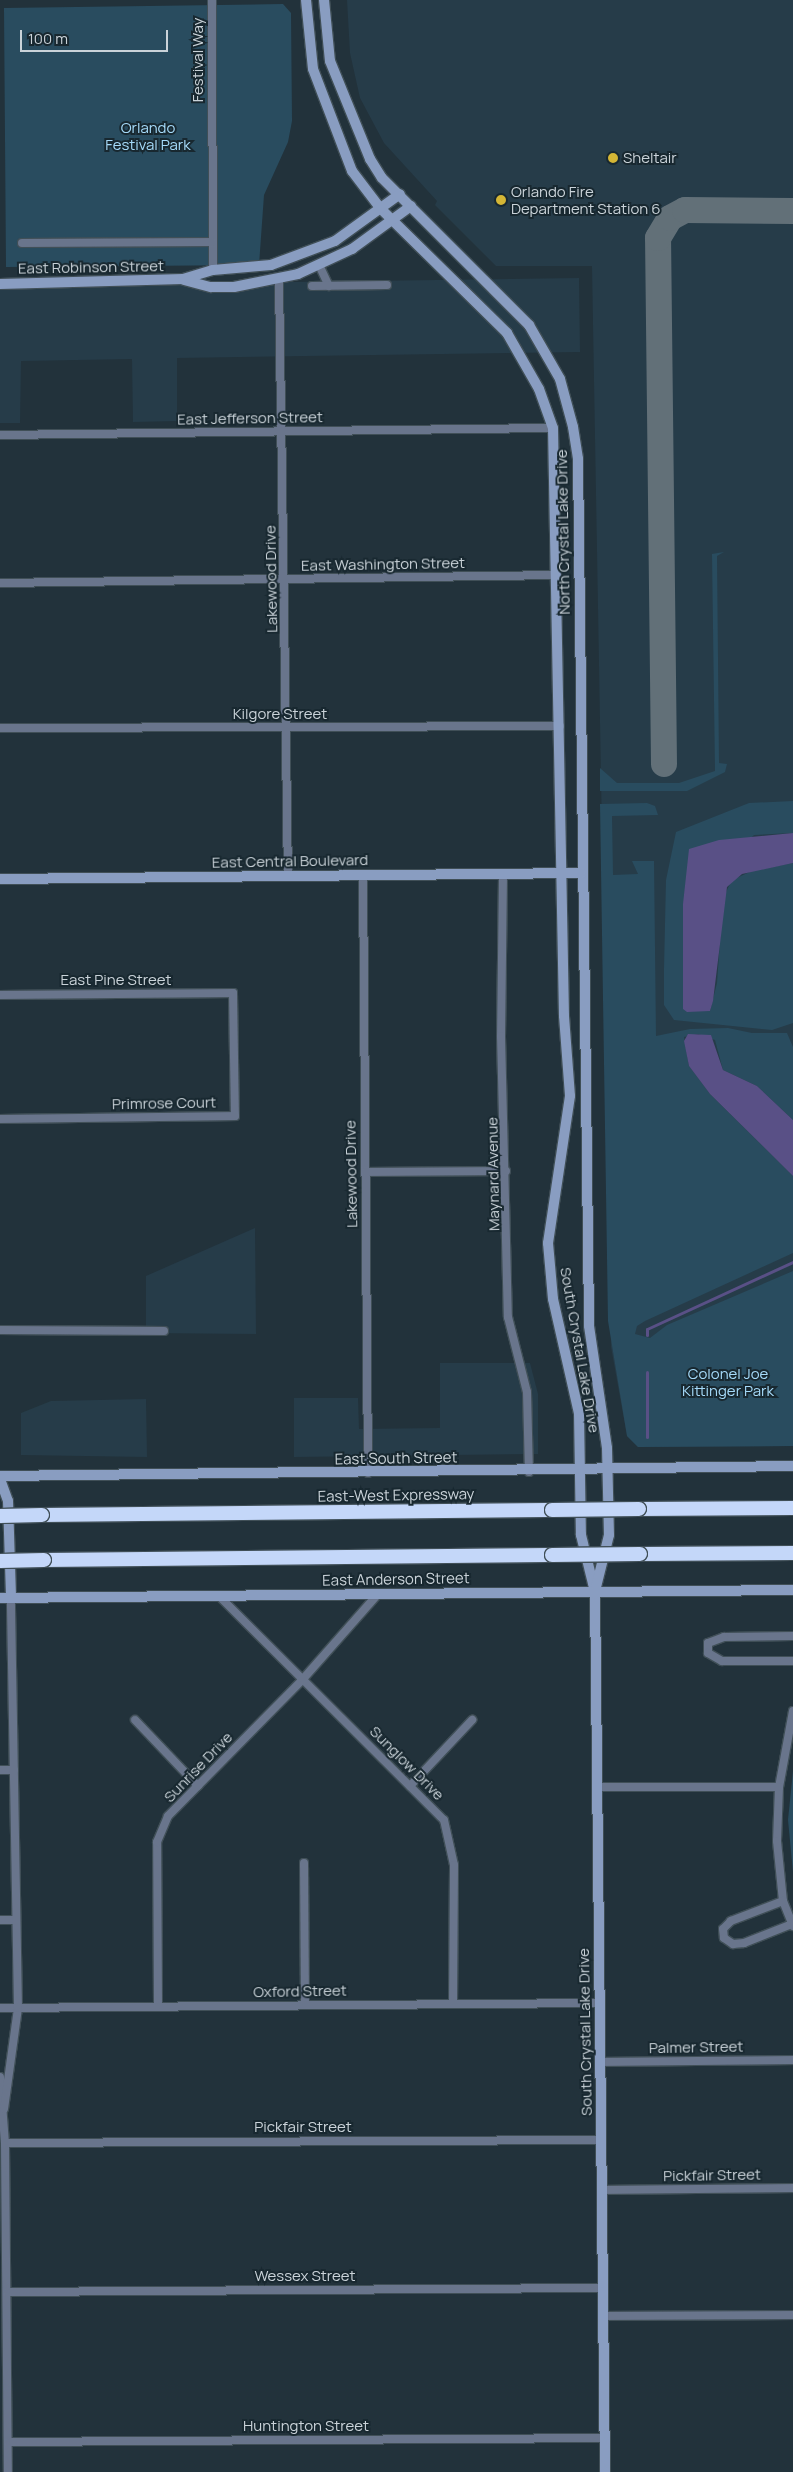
<!DOCTYPE html>
<style>
body{margin:0}
#map{position:relative;width:793px;height:2472px;overflow:hidden;background:#22323b;font-family:Manrope,sans-serif}
div>[style]{position:absolute}
[style*='--x']{left:calc(var(--x)*1px);top:calc(var(--y)*1px);width:calc(var(--w)*1px);rotate:calc(var(--a)*1deg)}
.built>*{inset:0;background:#263c49}
.green>*{inset:0;background:#294c5f}
.water>*{inset:0;background:#595086}
.stream>*{height:3px;margin:-1.5px;padding:0 1.5px;transform-origin:1.5px;border-radius:1.5px;background:#595086}
.taxiway>*{height:26px;margin:-13px;padding:0 13px;transform-origin:13px;border-radius:13px;background:#627078}
.roads{filter:drop-shadow(1px 0 #404f57) drop-shadow(-1px 0 #404f57) drop-shadow(0 1px #404f57) drop-shadow(0 -1px #404f57)}
.street>*{height:8px;margin:-4px;padding:0 4px;transform-origin:4px;border-radius:4px;background:#69758c}
.secondary>*{height:10px;margin:-5px;padding:0 5px;transform-origin:5px;border-radius:5px;background:#899dc1}
.highway>*{height:14px;margin:-7px;padding:0 7px;transform-origin:7px;border-radius:7px;background:#c4d7f9}
.bridges{filter:drop-shadow(1px 0 #404f57) drop-shadow(-1px 0 #404f57) drop-shadow(0 1px #404f57) drop-shadow(0 -1px #404f57)}
.highway-bridge>*{height:14px;margin:-7px;padding:0 7px;transform-origin:7px;border-radius:7px;background:#c4d7f9}
.dots>*{width:14px;height:14px;translate:-50% -50%;box-sizing:border-box;border:2px solid #182830;border-radius:50%}
span{translate:-50% -50%;white-space:nowrap;text-align:center;line-height:1.15;-webkit-text-stroke:4px #182830;paint-order:stroke}
.street-label{font-size:15px;color:#cad3d9}
.park-label{font-size:15px;color:#a5daf9}
.poi-label{font-size:15px;color:#cad3d9}
.left{translate:0 -50%;text-align:left}
.scale{position:absolute;left:20px;top:30px;width:148px;height:22px;box-sizing:border-box;border:2px solid #cad3d9;border-top:0;padding-left:6px;font-size:15px;line-height:18px;white-space:nowrap;color:#cad3d9;-webkit-text-stroke:4px #182830;paint-order:stroke}
</style>
<div id="map">
<div class="built">
<div style="clip-path:polygon(347px 0,793px 0,793px 1446px,638px 1447px,627px 1436px,611px 1347px,592px 266px,496px 266px,435px 205px,437px 201px,384px 143px,360px 98px,350px 53px)"></div>
<div style="clip-path:polygon(579px 278px,580px 352px,177px 358px,177px 421px,133px 422px,132px 359px,21px 361px,20px 423px,0 423px,0 286px)"></div>
<div style="clip-path:polygon(255px 1228px,256px 1334px,146px 1333px,146px 1276px)"></div>
<div style="clip-path:polygon(440px 1363px,530px 1363px,538px 1394px,538px 1454px,294px 1457px,294px 1398px,358px 1398px,359px 1429px,440px 1428px)"></div>
<div style="clip-path:polygon(146px 1399px,147px 1457px,21px 1455px,21px 1413px,51px 1401px)"></div>
</div>
<div class="green">
<div style="clip-path:polygon(283px 4px,291px 13px,292px 121px,288px 142px,264px 195px,259px 265px,6px 267px,4px 8px)"></div>
<div style="clip-path:polygon(724px 552px,717px 556px,719px 763px,727px 764px,725px 772px,687px 791px,600px 791px,600px 768px,617px 783px,679px 783px,715px 771px,712px 554px)"></div>
<div style="clip-path:polygon(793px 801px,793px 833px,754px 835px,683px 904px,683px 1009px,710px 1011px,717px 983px,723px 898px,732px 880px,752px 871px,793px 863px,793px 1023px,772px 1030px,674px 1020px,664px 1005px,664px 969px,666px 880px,676px 832px,749px 803px)"></div>
<div style="clip-path:polygon(647px 803px,655px 806px,658px 815px,612px 816px,613px 875px,638px 874px,632px 861px,654px 861px,656px 1036px,690px 1029px,728px 1028px,752px 1033px,787px 1033px,793px 1047px,793px 1120px,757px 1086px,723px 1070px,715px 1040px,698px 1034px,684px 1037px,689px 1066px,710px 1094px,793px 1176px,793px 1253px,645px 1321px,637px 1326px,635px 1334px,650px 1338px,667px 1325px,793px 1271px,793px 1446px,638px 1447px,627px 1436px,608px 1321px,600px 804px)"></div>
<div style="clip-path:polygon(793px 1771px,793px 1872px,788px 1820px)"></div>
</div>
<div class="water">
<div style="clip-path:polygon(793px 833px,793px 863px,742px 874px,727px 887px,713px 1001px,710px 1011px,687px 1012px,683px 1009px,683px 904px,689px 849px,719px 840px)"></div>
<div style="clip-path:polygon(688px 1034px,711px 1035px,723px 1070px,757px 1086px,793px 1120px,793px 1176px,710px 1094px,689px 1066px,684px 1041px)"></div>
</div>
<div class="stream">
<div style="--x:647;--y:1335;--w:6;--a:-90"></div>
<div style="--x:647;--y:1329;--w:161;--a:-24.7"></div>
<div style="--x:647;--y:1437;--w:65;--a:-90"></div>
</div>
<div class="taxiway">
<div style="--x:664;--y:764;--w:526;--a:-90.65"></div>
<div style="--x:658;--y:238;--w:23;--a:-59"></div>
<div style="--x:670;--y:218;--w:17;--a:-28"></div>
<div style="--x:685;--y:210;--w:108;--a:0.5"></div>
</div>
<div class="roads">
<div class="street">
<div style="--x:212;--y:0;--w:270;--a:89.8"></div>
<div style="--x:22;--y:243;--w:190;--a:-0.3"></div>
<div style="--x:320;--y:267;--w:21;--a:65"></div>
<div style="--x:279;--y:280;--w:597;--a:89.14"></div>
<div style="--x:312;--y:286;--w:75;--a:-0.8"></div>
<div style="--x:0;--y:435;--w:553;--a:-0.73"></div>
<div style="--x:0;--y:583;--w:557;--a:-0.82"></div>
<div style="--x:0;--y:728;--w:560;--a:-0.2"></div>
<div style="--x:363;--y:875;--w:598;--a:89.52"></div>
<div style="--x:503;--y:875;--w:161;--a:90.7"></div>
<div style="--x:501;--y:1036;--w:281;--a:88.6"></div>
<div style="--x:508;--y:1317;--w:77;--a:75.8"></div>
<div style="--x:527;--y:1392;--w:80;--a:88.6"></div>
<div style="--x:0;--y:995;--w:233;--a:-0.5"></div>
<div style="--x:233;--y:993;--w:123;--a:89.1"></div>
<div style="--x:235;--y:1116;--w:235;--a:179.3"></div>
<div style="--x:365;--y:1172;--w:141;--a:-0.4"></div>
<div style="--x:0;--y:1330;--w:164;--a:0.3"></div>
<div style="--x:219;--y:1596;--w:317;--a:44.9"></div>
<div style="--x:444;--y:1820;--w:46;--a:77.5"></div>
<div style="--x:454;--y:1865;--w:139;--a:90.4"></div>
<div style="--x:793;--y:1636;--w:69;--a:179.2"></div>
<div style="--x:724;--y:1637;--w:17;--a:159"></div>
<div style="--x:708;--y:1643;--w:10;--a:90"></div>
<div style="--x:708;--y:1653;--w:16;--a:30"></div>
<div style="--x:722;--y:1661;--w:71;--a:0"></div>
<div style="--x:793;--y:1711;--w:77;--a:100.4"></div>
<div style="--x:779;--y:1787;--w:54;--a:92.1"></div>
<div style="--x:777;--y:1841;--w:60;--a:84.3"></div>
<div style="--x:783;--y:1901;--w:27;--a:68"></div>
<div style="--x:135;--y:1720;--w:91;--a:46.3"></div>
<div style="--x:0;--y:1770;--w:14;--a:0"></div>
<div style="--x:410;--y:1786;--w:91;--a:-46.8"></div>
<div style="--x:598;--y:1787;--w:181;--a:0"></div>
<div style="--x:304;--y:1863;--w:142;--a:89.6"></div>
<div style="--x:783;--y:1901;--w:56;--a:159"></div>
<div style="--x:731;--y:1921;--w:11;--a:135"></div>
<div style="--x:723;--y:1929;--w:9;--a:84"></div>
<div style="--x:724;--y:1938;--w:11;--a:34"></div>
<div style="--x:733;--y:1944;--w:11;--a:-5"></div>
<div style="--x:744;--y:1943;--w:52;--a:-21.6"></div>
<div style="--x:0;--y:1920;--w:16;--a:0"></div>
<div style="--x:158;--y:2007;--w:165;--a:-90.3"></div>
<div style="--x:157;--y:1842;--w:28;--a:-67"></div>
<div style="--x:168;--y:1816;--w:192;--a:-45.4"></div>
<div style="--x:303;--y:1679;--w:112;--a:-48.6"></div>
<div style="--x:0;--y:2008;--w:600;--a:-0.48"></div>
<div style="--x:600;--y:2062;--w:193;--a:-0.6"></div>
<div style="--x:0;--y:2077;--w:66;--a:85.7"></div>
<div style="--x:5;--y:2143;--w:329;--a:89.5"></div>
<div style="--x:4;--y:2109;--w:102;--a:-82.1"></div>
<div style="--x:18;--y:2008;--w:410;--a:-91"></div>
<div style="--x:5;--y:2143;--w:596;--a:-0.29"></div>
<div style="--x:601;--y:2190;--w:192;--a:-0.6"></div>
<div style="--x:7;--y:2292;--w:595;--a:-0.39"></div>
<div style="--x:603;--y:2316;--w:190;--a:-0.3"></div>
<div style="--x:8;--y:2442;--w:596;--a:-0.38"></div>
</div>
<div class="secondary">
<div style="--x:306;--y:0;--w:69;--a:84.2"></div>
<div style="--x:313;--y:69;--w:109;--a:69.1"></div>
<div style="--x:352;--y:171;--w:48;--a:52.7"></div>
<div style="--x:381;--y:209;--w:177;--a:44.5"></div>
<div style="--x:507;--y:333;--w:64;--a:60.3"></div>
<div style="--x:539;--y:389;--w:41;--a:70.3"></div>
<div style="--x:553;--y:428;--w:588;--a:88.93"></div>
<div style="--x:564;--y:1016;--w:80;--a:85.7"></div>
<div style="--x:570;--y:1096;--w:149;--a:98.5"></div>
<div style="--x:548;--y:1243;--w:56;--a:84.9"></div>
<div style="--x:553;--y:1299;--w:117;--a:77.2"></div>
<div style="--x:579;--y:1413;--w:122;--a:89.1"></div>
<div style="--x:581;--y:1535;--w:59;--a:76.2"></div>
<div style="--x:595;--y:1592;--w:880;--a:89.35"></div>
<div style="--x:324;--y:0;--w:61;--a:84.4"></div>
<div style="--x:330;--y:61;--w:106;--a:67.8"></div>
<div style="--x:370;--y:159;--w:22;--a:58"></div>
<div style="--x:382;--y:178;--w:208;--a:45"></div>
<div style="--x:529;--y:325;--w:62;--a:60.1"></div>
<div style="--x:560;--y:379;--w:50;--a:74.8"></div>
<div style="--x:573;--y:427;--w:32;--a:81"></div>
<div style="--x:578;--y:459;--w:867;--a:89.27"></div>
<div style="--x:589;--y:1326;--w:123;--a:81.6"></div>
<div style="--x:607;--y:1448;--w:87;--a:88.7"></div>
<div style="--x:609;--y:1535;--w:58;--a:104"></div>
<div style="--x:184;--y:280;--w:28;--a:15"></div>
<div style="--x:211;--y:287;--w:23;--a:0"></div>
<div style="--x:234;--y:287;--w:65;--a:-11.5"></div>
<div style="--x:298;--y:274;--w:60;--a:-24.8"></div>
<div style="--x:352;--y:249;--w:73;--a:-36.1"></div>
<div style="--x:0;--y:284;--w:183;--a:-1.6"></div>
<div style="--x:183;--y:279;--w:31;--a:-17"></div>
<div style="--x:213;--y:270;--w:58;--a:-4.9"></div>
<div style="--x:271;--y:265;--w:68;--a:-20.6"></div>
<div style="--x:335;--y:241;--w:80;--a:-35.9"></div>
<div style="--x:0;--y:879;--w:581;--a:-0.59"></div>
<div style="--x:0;--y:1476;--w:793;--a:-0.72"></div>
<div style="--x:0;--y:1479;--w:23;--a:70"></div>
<div style="--x:8;--y:1501;--w:97;--a:88.2"></div>
<div style="--x:0;--y:1598;--w:793;--a:-0.58"></div>
</div>
<div class="highway">
<div style="--x:639;--y:1509;--w:154;--a:-0.4"></div>
<div style="--x:42;--y:1515;--w:510;--a:-0.56"></div>
<div style="--x:640;--y:1554;--w:153;--a:-0.4"></div>
<div style="--x:44;--y:1560;--w:508;--a:-0.56"></div>
</div>
</div>
<div class="bridges">
<div class="highway-bridge">
<div style="--x:552;--y:1510;--w:87;--a:-0.7"></div>
<div style="--x:0;--y:1516;--w:42;--a:-1.4"></div>
<div style="--x:552;--y:1555;--w:88;--a:-0.7"></div>
<div style="--x:0;--y:1561;--w:44;--a:-1.3"></div>
</div>
</div>
<div class="dots">
<div style="left:613px;top:158px;background:#d4b635"></div>
<div style="left:501px;top:200px;background:#d4b635"></div>
</div>
<div class="street-label">
<span style="left:198px;top:60px;rotate:-90deg">Festival Way</span>
<span style="left:91px;top:267px;rotate:-1deg">East Robinson Street</span>
<span style="left:250px;top:418px;rotate:-1deg">East Jefferson Street</span>
<span style="left:563px;top:532px;rotate:-91deg">North Crystal Lake Drive</span>
<span style="left:383px;top:564px;rotate:-1deg">East Washington Street</span>
<span style="left:271px;top:579px;rotate:-91deg">Lakewood Drive</span>
<span style="left:280px;top:714px">Kilgore Street</span>
<span style="left:290px;top:861px;rotate:-1deg">East Central Boulevard</span>
<span style="left:116px;top:980px">East Pine Street</span>
<span style="left:164px;top:1103px;rotate:-1deg">Primrose Court</span>
<span style="left:351px;top:1174px;rotate:-91deg">Lakewood Drive</span>
<span style="left:493px;top:1174px;rotate:-91deg">Maynard Avenue</span>
<span style="left:580px;top:1350px;rotate:80deg">South Crystal Lake Drive</span>
<span style="left:396px;top:1458px;rotate:-1deg">East South Street</span>
<span style="left:396px;top:1495px;rotate:-1deg">East-West Expressway</span>
<span style="left:396px;top:1579px;rotate:-1deg">East Anderson Street</span>
<span style="left:407px;top:1763px;rotate:45deg">Sunglow Drive</span>
<span style="left:198px;top:1767px;rotate:-46deg">Sunrise Drive</span>
<span style="left:300px;top:1991px;rotate:-1deg">Oxford Street</span>
<span style="left:585px;top:2032px;rotate:-91deg">South Crystal Lake Drive</span>
<span style="left:696px;top:2047px;rotate:-1deg">Palmer Street</span>
<span style="left:303px;top:2127px">Pickfair Street</span>
<span style="left:712px;top:2175px;rotate:-1deg">Pickfair Street</span>
<span style="left:305px;top:2276px">Wessex Street</span>
<span style="left:306px;top:2426px">Huntington Street</span>
</div>
<div class="park-label">
<span style="left:148px;top:136px">Orlando<br>Festival Park</span>
<span style="left:728px;top:1382px">Colonel Joe<br>Kittinger Park</span>
</div>
<div class="poi-label">
<span class="left" style="left:623px;top:158px">Sheltair</span>
<span class="left" style="left:511px;top:200px">Orlando Fire<br>Department Station 6</span>
</div>
<div class="scale">100 m</div>
</div>
